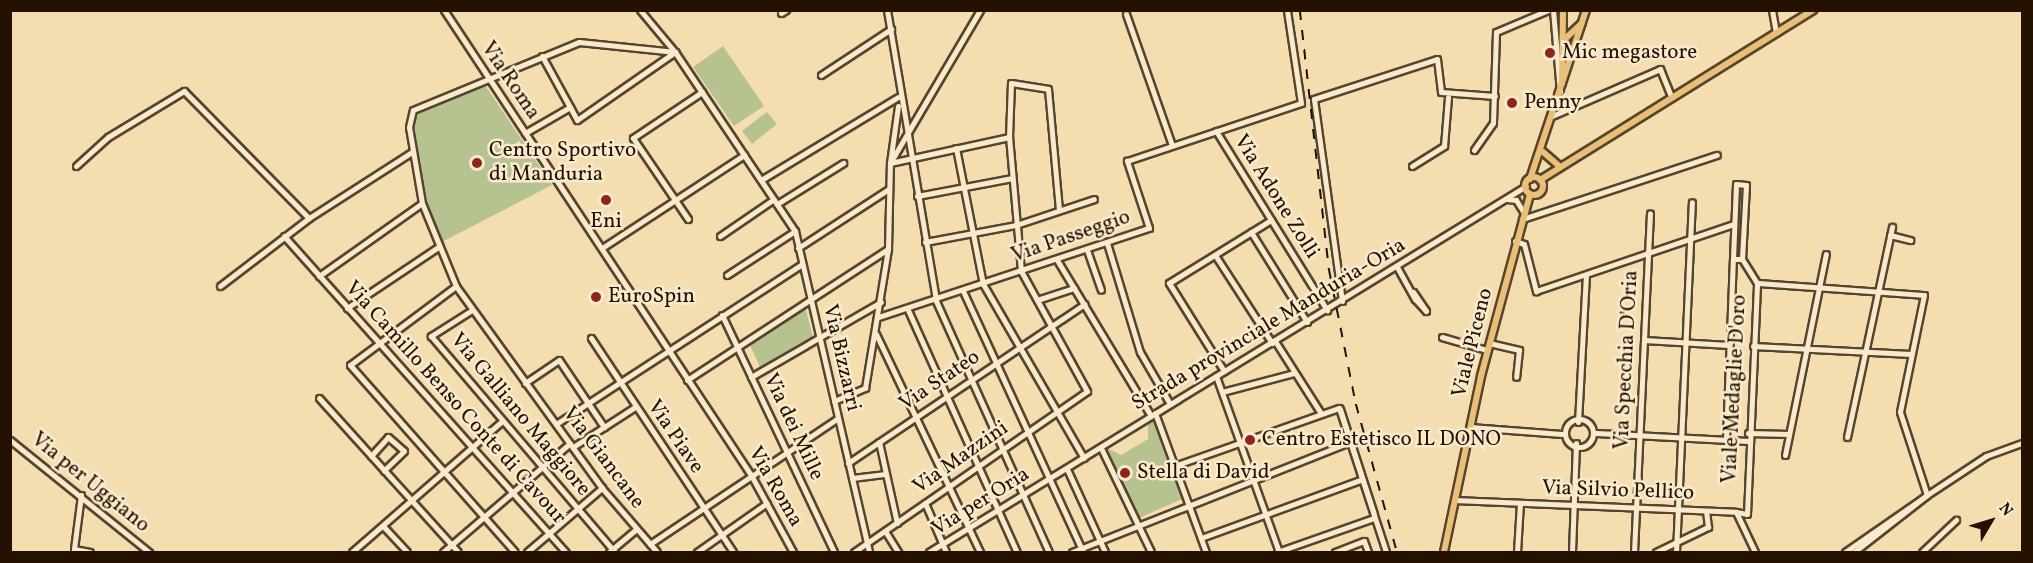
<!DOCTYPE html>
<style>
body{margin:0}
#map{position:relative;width:2033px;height:563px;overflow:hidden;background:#f4deb0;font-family:Vollkorn,serif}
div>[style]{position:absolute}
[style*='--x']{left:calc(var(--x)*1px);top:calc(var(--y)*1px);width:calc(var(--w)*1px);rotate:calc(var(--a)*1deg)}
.green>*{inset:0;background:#b6c290}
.roads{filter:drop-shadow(2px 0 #58442c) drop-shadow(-2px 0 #58442c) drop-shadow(0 2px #58442c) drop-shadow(0 -2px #58442c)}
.minor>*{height:5px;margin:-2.5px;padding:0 2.5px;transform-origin:2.5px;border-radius:2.5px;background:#f8eacc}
.minor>.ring{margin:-2.5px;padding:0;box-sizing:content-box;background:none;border:5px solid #f8eacc;border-radius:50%}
.major>*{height:6px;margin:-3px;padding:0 3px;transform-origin:3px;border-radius:3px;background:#eabf78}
.major>.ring{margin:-3px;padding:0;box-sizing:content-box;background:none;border:6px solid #eabf78;border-radius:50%}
.rail>*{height:1.5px;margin-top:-0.75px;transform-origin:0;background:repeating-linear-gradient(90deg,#241100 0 10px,transparent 0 20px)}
.dots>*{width:16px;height:16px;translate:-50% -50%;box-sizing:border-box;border:3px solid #f8eacc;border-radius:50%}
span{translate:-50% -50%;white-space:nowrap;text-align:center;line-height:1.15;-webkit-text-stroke:5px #f8eacc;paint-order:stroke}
.poi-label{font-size:21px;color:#241100}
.left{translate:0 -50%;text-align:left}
.street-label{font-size:21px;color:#241100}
.frame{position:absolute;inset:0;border:12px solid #241100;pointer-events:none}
.north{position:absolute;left:1961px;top:491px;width:60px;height:60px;-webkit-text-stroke:4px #f8eacc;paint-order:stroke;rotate:52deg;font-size:16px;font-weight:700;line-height:24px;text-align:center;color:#241100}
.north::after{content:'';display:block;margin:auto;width:21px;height:27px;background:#241100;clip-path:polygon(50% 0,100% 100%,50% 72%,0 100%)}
</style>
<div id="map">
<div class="green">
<div style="clip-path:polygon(723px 46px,764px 106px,734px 126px,693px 67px)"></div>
<div style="clip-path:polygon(483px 82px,552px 185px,440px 243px,420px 181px,412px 124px,423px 108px)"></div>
<div style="clip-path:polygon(767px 112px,777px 124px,752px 144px,742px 131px)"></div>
<div style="clip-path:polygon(805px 307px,813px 337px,760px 367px,749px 343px)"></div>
<div style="clip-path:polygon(1148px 421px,1155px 421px,1182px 499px,1139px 518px,1107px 448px,1121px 455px,1148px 439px)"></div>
</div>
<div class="roads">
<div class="minor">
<div style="--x:444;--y:10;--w:557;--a:56.57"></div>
<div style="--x:751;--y:475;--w:88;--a:61.4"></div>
<div style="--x:640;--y:10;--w:55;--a:50.2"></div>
<div style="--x:675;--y:52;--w:216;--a:56.2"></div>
<div style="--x:795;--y:231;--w:329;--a:77"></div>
<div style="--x:887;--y:10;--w:295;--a:80.4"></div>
<div style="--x:936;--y:301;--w:275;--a:65.8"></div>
<div style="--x:1553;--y:10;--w:82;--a:85.1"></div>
<div style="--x:1772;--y:10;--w:23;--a:80"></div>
<div style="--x:781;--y:13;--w:6;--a:-31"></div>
<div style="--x:1126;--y:14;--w:139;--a:70.7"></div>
<div style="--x:542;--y:56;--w:73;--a:61.3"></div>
<div style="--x:577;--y:120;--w:119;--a:-34.8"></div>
<div style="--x:821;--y:75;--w:84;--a:-33.3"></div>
<div style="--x:898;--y:106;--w:58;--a:98"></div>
<div style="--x:890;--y:163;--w:122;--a:-12.3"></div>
<div style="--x:1552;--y:116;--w:118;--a:-23.5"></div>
<div style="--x:1660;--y:69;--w:31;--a:68"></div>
<div style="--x:1216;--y:131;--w:211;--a:58.2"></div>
<div style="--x:525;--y:133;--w:52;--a:-30"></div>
<div style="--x:956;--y:148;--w:139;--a:78.8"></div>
<div style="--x:983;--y:284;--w:201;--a:59.9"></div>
<div style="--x:1474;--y:150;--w:33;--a:-55"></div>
<div style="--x:1493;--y:123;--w:91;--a:-88.1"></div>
<div style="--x:1496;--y:32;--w:56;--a:-22.9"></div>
<div style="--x:76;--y:166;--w:43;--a:-42.2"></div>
<div style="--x:108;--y:137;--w:89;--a:-31.2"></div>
<div style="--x:184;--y:91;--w:178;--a:45.5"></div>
<div style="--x:1412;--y:166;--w:38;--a:-32"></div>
<div style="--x:1444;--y:146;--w:49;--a:-85.3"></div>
<div style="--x:761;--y:180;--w:160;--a:-31.2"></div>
<div style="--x:917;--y:196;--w:97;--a:-10.7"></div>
<div style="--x:1507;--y:199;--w:9;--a:6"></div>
<div style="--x:1516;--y:200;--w:15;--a:58"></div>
<div style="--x:777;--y:204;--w:78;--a:-31.8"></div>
<div style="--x:688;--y:219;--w:98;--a:-124.2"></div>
<div style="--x:633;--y:138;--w:83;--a:-33.7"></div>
<div style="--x:1522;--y:219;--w:205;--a:-18.2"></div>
<div style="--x:1251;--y:232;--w:106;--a:58.1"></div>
<div style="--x:1890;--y:235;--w:21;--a:14"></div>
<div style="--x:284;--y:236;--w:424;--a:48.3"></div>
<div style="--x:720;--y:236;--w:65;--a:-34.4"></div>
<div style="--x:1515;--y:241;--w:9;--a:18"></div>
<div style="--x:1524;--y:244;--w:49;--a:75.7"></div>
<div style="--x:1536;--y:291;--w:209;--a:-18.7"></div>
<div style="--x:925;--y:242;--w:93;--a:-10.6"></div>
<div style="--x:1016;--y:225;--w:82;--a:-18.4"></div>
<div style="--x:1107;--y:243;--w:114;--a:73.2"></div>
<div style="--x:1140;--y:352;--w:60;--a:60"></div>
<div style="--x:602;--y:248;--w:170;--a:-33.2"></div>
<div style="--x:798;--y:248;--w:108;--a:-33"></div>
<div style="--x:1087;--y:250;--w:42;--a:70.7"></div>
<div style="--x:1215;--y:255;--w:105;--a:57.1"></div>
<div style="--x:1057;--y:260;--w:182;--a:58.9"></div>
<div style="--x:1397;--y:267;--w:37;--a:61"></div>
<div style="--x:1415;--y:299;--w:16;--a:47"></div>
<div style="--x:1426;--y:311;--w:23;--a:-124"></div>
<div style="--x:727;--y:275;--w:81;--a:-32.9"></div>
<div style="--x:319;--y:276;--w:126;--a:-35.3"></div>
<div style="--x:1757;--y:283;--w:167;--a:4.1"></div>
<div style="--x:1924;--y:295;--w:119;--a:101.6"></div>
<div style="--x:1900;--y:412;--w:87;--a:72"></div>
<div style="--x:1927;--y:495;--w:71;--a:-33.5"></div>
<div style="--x:1986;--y:456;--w:38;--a:-20"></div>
<div style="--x:220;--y:286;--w:112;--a:-37.4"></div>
<div style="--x:309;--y:218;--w:122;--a:-32.7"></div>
<div style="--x:456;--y:286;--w:132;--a:143.3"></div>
<div style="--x:350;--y:365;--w:249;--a:48.6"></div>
<div style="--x:963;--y:291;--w:287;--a:65.3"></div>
<div style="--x:1037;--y:300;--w:39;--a:-18"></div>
<div style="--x:1342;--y:301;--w:204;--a:-97.9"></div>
<div style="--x:1314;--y:99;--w:129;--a:-18"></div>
<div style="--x:1437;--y:59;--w:33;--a:83"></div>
<div style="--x:1441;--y:92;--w:54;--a:4.2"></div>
<div style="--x:347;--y:308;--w:110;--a:-33.8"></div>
<div style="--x:472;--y:310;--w:49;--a:147.6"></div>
<div style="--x:431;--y:336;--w:284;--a:49.6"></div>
<div style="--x:908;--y:310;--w:265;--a:65.8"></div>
<div style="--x:722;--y:315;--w:262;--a:64.7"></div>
<div style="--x:878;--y:317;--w:285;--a:-18.2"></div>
<div style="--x:1149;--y:228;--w:71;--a:-108.2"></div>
<div style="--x:1127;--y:161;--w:183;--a:-18.4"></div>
<div style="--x:1301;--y:103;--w:94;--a:-98.6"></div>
<div style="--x:876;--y:334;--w:242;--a:64.5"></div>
<div style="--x:1442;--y:337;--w:47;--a:16.1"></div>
<div style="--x:591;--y:338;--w:257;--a:56.4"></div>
<div style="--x:1644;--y:340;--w:85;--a:3.4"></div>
<div style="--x:1275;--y:341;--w:84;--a:57.6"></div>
<div style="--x:1489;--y:343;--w:31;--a:13"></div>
<div style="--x:1519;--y:350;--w:27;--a:96"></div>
<div style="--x:1753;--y:346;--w:158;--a:2.9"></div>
<div style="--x:1224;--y:371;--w:104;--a:-122"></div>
<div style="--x:1169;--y:283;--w:120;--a:-31.7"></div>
<div style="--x:1216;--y:376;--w:187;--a:70.3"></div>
<div style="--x:751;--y:377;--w:150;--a:-30"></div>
<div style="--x:687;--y:380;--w:240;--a:-33.1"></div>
<div style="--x:525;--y:383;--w:41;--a:-34.1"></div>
<div style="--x:559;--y:360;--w:81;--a:56.1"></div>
<div style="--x:1222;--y:392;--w:74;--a:-14.8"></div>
<div style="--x:319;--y:398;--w:207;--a:47.9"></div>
<div style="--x:834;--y:401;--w:34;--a:-23"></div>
<div style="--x:865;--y:388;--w:141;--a:-80.6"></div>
<div style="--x:888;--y:249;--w:86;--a:-88.7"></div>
<div style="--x:890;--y:163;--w:178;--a:-59.5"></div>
<div style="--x:1339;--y:408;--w:151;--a:71.9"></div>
<div style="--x:1340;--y:409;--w:110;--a:72.1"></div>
<div style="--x:1155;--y:413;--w:148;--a:69.9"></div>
<div class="ring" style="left:1565px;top:419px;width:23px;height:23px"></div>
<div style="--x:1578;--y:422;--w:147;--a:-86.9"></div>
<div style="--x:556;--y:424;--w:292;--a:-33"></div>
<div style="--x:1470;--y:427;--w:92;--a:4.4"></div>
<div style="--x:1596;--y:433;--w:152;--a:3"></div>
<div style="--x:1748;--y:433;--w:41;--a:1.4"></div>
<div style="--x:1847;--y:437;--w:215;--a:-77.9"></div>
<div style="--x:1726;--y:439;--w:180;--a:-87.8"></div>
<div style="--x:10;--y:440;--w:179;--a:38.9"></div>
<div style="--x:879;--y:442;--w:83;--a:77.5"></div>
<div style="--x:573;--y:447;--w:74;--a:-32.8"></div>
<div style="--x:1101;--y:448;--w:115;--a:64.3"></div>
<div style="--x:1785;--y:455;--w:205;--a:-78.5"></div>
<div style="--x:371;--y:456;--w:25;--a:-48"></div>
<div style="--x:388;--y:437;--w:21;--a:41"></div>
<div style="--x:404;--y:451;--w:28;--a:136"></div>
<div style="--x:848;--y:463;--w:285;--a:-33.9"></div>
<div style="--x:1174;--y:466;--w:175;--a:-19.4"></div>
<div style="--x:1067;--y:469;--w:91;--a:65.4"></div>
<div style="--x:852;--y:478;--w:34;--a:-7"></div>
<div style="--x:81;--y:495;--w:54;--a:97.4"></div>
<div style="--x:74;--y:549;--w:16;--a:11"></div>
<div style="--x:1454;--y:500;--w:282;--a:2.4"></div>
<div style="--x:1736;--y:512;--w:44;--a:64.6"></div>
<div style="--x:925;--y:503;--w:53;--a:66.8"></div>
<div style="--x:1736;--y:512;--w:11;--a:10"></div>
<div style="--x:1747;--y:514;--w:231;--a:-87.5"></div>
<div style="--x:1757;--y:283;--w:28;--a:-122"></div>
<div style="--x:1742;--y:259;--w:74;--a:-86.9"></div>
<div style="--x:1746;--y:185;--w:10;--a:-174"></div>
<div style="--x:1736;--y:184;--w:75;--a:92.3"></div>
<div style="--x:1733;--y:259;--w:9;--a:0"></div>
<div style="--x:383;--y:526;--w:35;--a:47"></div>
<div style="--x:885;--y:531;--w:25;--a:58"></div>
<div style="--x:1201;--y:538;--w:169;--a:-20"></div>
<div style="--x:650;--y:544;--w:226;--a:-33.8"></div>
<div style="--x:352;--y:552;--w:199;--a:-41.1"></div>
<div style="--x:443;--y:552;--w:167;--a:-40.6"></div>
<div style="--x:527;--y:552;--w:99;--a:-40.5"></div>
<div style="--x:609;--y:552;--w:35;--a:-40"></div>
<div style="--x:657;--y:552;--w:84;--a:-130.7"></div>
<div style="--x:602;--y:488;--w:249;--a:-125.9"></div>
<div style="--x:456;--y:286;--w:90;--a:-112.3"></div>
<div style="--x:422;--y:203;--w:77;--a:-99.7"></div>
<div style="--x:409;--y:127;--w:17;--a:-77"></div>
<div style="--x:413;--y:110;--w:179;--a:-22.3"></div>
<div style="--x:579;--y:42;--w:97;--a:5.9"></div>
<div style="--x:697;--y:552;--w:85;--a:-35"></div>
<div style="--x:854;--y:552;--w:283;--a:-34.6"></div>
<div style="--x:1087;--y:391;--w:137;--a:-118.8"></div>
<div style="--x:1021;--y:271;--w:135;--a:-95.1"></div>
<div style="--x:1009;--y:137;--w:54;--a:-87.9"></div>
<div style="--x:1011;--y:83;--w:37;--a:9"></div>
<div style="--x:1048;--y:89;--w:121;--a:84.8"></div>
<div style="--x:929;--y:552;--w:700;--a:-31.51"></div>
<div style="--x:1072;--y:552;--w:296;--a:-21.6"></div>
<div style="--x:1277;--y:552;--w:103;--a:-19.3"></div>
<div style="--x:1335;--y:552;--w:31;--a:-21"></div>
<div style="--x:1364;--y:541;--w:12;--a:70"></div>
<div style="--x:1517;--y:552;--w:49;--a:-86.5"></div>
<div style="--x:1572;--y:552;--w:109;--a:-87.9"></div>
<div style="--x:1634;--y:552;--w:339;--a:-87.3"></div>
<div style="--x:1656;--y:552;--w:58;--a:-25.7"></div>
<div style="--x:1708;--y:527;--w:16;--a:-97"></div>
<div style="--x:1676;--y:552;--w:350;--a:-87.4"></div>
<div style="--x:1845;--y:552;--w:100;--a:-34.8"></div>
<div style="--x:1927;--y:495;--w:93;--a:142"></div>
<div style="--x:1922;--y:552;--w:47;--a:-43.3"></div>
</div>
<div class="major">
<div style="--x:1566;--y:38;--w:21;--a:-43"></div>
<div style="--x:1562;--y:83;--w:77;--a:-71.8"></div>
<div style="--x:1543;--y:152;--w:23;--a:41"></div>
<div class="ring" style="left:1525px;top:177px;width:12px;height:12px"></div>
<div style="--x:1530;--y:179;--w:101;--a:-71.6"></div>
<div style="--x:1562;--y:83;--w:73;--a:-89.2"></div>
<div style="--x:1540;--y:180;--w:322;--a:-31.9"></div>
<div style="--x:1444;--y:552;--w:180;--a:-78.1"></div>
<div style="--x:1481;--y:376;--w:188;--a:-74.9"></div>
</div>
</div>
<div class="rail">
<div style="--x:1300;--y:10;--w:261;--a:83.6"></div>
<div style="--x:1329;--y:269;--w:138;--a:78.7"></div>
<div style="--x:1356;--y:404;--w:154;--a:74.5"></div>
</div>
<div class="dots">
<div style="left:1550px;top:53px;background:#8f2418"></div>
<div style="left:1512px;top:103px;background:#8f2418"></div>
<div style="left:477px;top:163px;background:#8f2418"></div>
<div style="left:606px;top:200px;background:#8f2418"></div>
<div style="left:596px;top:297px;background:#8f2418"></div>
<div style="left:1250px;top:440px;background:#8f2418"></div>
<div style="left:1125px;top:473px;background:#8f2418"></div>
</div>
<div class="poi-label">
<span class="left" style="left:1562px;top:53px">Mic megastore</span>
<span class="left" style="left:1524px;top:103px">Penny</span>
<span class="left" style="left:489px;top:163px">Centro Sportivo<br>di Manduria</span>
<span style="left:606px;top:222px">Eni</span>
<span class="left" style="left:608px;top:297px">EuroSpin</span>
<span class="left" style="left:1262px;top:440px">Centro Estetisco IL DONO</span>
<span class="left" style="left:1137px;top:473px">Stella di David</span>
</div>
<div class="street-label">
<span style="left:510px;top:81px;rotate:56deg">Via Roma</span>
<span style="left:1276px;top:197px;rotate:58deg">Via Adone Zolli</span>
<span style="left:1071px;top:237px;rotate:-19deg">Via Passeggio</span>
<span style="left:1269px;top:325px;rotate:-31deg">Strada provinciale Manduria-Oria</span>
<span style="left:1473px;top:343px;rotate:-76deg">Viale Piceno</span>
<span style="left:841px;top:358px;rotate:77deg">Via Bizzarri</span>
<span style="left:1627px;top:360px;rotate:-87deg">Via Specchia D'Oria</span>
<span style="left:940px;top:381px;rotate:-34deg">Via Stateo</span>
<span style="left:1735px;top:389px;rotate:-87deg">Viale Medaglie D'oro</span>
<span style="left:455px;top:403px;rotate:48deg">Via Camillo Benso Conte di Cavour</span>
<span style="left:520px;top:415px;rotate:50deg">Via Galliano Maggiore</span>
<span style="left:793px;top:427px;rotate:65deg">Via dei Mille</span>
<span style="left:675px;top:437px;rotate:56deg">Via Piave</span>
<span style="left:603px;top:458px;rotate:53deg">Via Giancane</span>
<span style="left:961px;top:458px;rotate:-35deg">Via Mazzini</span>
<span style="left:90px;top:483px;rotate:39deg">Via per Uggiano</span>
<span style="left:775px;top:487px;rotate:60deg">Via Roma</span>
<span style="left:1618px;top:491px;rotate:2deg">Via Silvio Pellico</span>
<span style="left:981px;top:502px;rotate:-32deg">Via per Oria</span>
</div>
<div class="frame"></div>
<div class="north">N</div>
</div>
